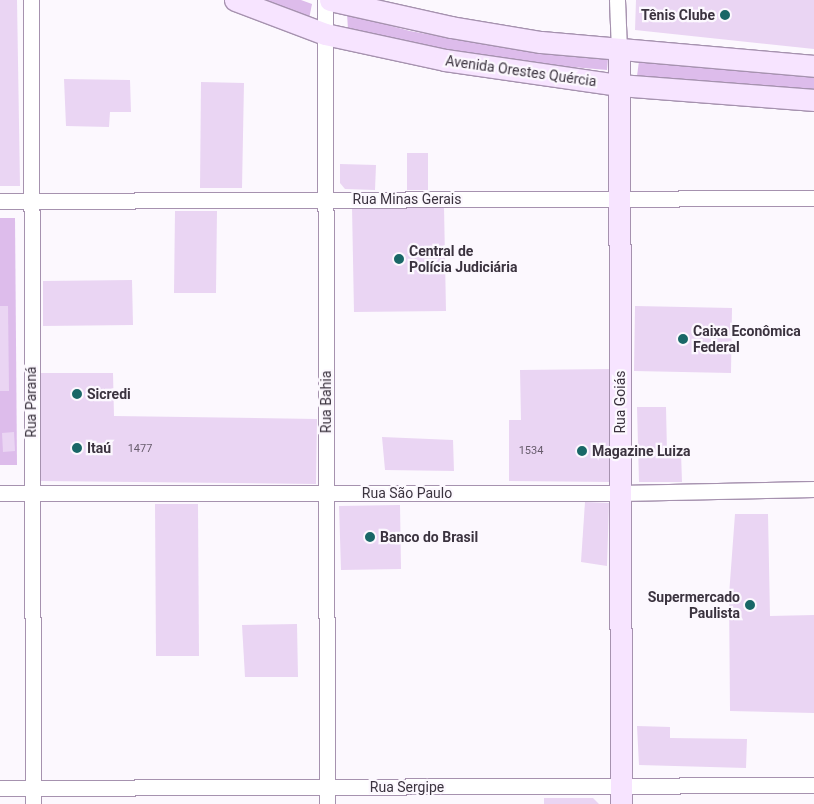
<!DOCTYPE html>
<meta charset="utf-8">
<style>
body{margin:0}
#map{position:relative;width:814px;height:804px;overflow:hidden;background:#fcf8fe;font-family:Roboto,sans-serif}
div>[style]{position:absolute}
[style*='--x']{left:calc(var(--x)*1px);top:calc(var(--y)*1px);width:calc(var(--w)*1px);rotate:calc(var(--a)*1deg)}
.green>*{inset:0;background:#ddbceb}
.building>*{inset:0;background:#ead5f3}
.roads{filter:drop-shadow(1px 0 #a692af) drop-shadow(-1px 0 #a692af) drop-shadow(0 1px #a692af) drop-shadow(0 -1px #a692af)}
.minor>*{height:15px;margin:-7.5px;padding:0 7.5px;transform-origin:7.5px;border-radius:7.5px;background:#fff}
.secondary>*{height:21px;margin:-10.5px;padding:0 10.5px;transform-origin:10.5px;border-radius:10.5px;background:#f7e4ff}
.dots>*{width:14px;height:14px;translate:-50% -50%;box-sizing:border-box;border:2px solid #fcf8fe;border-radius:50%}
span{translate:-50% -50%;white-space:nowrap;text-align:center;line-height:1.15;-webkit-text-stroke:4.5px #fcf8fe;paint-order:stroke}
.number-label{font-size:11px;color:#675c6c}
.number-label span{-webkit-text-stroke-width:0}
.poi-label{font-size:14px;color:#3b333f;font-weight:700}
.right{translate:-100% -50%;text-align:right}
.left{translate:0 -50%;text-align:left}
.street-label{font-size:14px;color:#3b333f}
</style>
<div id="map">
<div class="green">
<div style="clip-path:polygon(259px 0,301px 0,312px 4px,309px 19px)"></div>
<div style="clip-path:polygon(347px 14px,410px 31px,505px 48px,608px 59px,607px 70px,502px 61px,408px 44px,348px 29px)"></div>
<div style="clip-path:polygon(639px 61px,814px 75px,814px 91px,637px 76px)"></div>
<div style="clip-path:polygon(0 218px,15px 218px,17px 465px,0 465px)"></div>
</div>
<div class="building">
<div style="clip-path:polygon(0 0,17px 0,20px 186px,0 186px)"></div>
<div style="clip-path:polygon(636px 0,814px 0,814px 49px,635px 30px)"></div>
<div style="clip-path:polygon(64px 79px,130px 80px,131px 112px,110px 112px,109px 127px,66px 126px)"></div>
<div style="clip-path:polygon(201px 82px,244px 83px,242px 188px,200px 188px)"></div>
<div style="clip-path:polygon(407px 153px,428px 153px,428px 190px,407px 190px)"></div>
<div style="clip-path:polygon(340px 164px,376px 165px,375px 190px,345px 189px,340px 183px)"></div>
<div style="clip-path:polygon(444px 206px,446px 311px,354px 312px,352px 207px)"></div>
<div style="clip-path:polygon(175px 211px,217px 211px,216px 293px,174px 293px)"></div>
<div style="clip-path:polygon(132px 280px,133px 325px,43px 326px,43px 281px)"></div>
<div style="clip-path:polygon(0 306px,8px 306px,9px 391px,0 391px)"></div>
<div style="clip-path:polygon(635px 306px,732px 308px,731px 373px,634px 371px)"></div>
<div style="clip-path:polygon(611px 369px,613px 482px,509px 481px,509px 420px,521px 420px,520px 370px)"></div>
<div style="clip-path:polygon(40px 373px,113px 373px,114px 416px,317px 419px,316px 484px,41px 481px)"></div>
<div style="clip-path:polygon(637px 407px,666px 407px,667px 452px,681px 452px,682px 482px,639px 482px)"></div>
<div style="clip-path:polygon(14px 432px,15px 451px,3px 452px,2px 433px)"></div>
<div style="clip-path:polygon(382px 437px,453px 440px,454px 471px,385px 470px)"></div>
<div style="clip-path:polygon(585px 502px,609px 503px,607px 566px,581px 562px)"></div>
<div style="clip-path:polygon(155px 504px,198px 504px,199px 656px,156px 656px)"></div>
<div style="clip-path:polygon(400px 505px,401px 569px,341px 570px,339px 506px)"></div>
<div style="clip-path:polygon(735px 514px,768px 514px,770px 616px,814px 615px,814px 713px,730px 711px,729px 595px)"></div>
<div style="clip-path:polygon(297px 624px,298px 677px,245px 677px,242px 625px)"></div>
<div style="clip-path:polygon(637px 726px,670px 727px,670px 738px,747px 739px,746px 768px,639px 765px)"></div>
<div style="clip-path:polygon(544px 798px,593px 798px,599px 804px,544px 804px)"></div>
</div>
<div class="roads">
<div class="minor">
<div style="--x:31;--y:0;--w:804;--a:89.86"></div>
<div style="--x:325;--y:0;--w:804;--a:89.86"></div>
<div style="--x:617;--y:0;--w:50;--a:87.7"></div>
<div style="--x:0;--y:201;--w:814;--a:-0.21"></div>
<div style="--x:0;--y:493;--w:620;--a:0"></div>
<div style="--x:620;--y:493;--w:194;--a:-1.2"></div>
<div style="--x:0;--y:788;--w:814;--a:-0.21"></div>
</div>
<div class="secondary">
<div style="--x:235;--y:0;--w:96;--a:20.7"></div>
<div style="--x:325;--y:34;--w:123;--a:12.2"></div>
<div style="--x:445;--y:60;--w:176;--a:8.2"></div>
<div style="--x:619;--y:85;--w:196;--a:4.4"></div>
<div style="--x:330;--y:0;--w:124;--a:12.6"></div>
<div style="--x:451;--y:27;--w:91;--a:9.5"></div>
<div style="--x:541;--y:42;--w:274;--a:5"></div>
<div style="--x:619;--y:50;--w:754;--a:89.85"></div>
</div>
</div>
<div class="dots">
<div style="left:725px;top:15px;background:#196767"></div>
<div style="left:399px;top:259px;background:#196767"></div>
<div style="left:683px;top:339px;background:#196767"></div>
<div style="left:77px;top:394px;background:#196767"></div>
<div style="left:77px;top:448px;background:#196767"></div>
<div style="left:582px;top:451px;background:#196767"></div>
<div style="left:370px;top:537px;background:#196767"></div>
<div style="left:750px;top:605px;background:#196767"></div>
</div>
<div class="number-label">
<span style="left:140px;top:449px">1477</span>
<span style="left:531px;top:451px">1534</span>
</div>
<div class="poi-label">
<span class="right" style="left:715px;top:15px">Tênis Clube</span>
<span class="left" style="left:409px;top:259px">Central de<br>Polícia Judiciária</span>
<span class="left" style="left:693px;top:339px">Caixa Econômica<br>Federal</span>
<span class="left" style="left:87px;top:394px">Sicredi</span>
<span class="left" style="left:87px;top:448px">Itaú</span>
<span class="left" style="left:592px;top:451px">Magazine Luiza</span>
<span class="left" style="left:380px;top:537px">Banco do Brasil</span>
<span class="right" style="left:740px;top:605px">Supermercado<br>Paulista</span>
</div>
<div class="street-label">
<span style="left:521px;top:71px;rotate:8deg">Avenida Orestes Quércia</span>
<span style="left:407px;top:199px">Rua Minas Gerais</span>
<span style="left:31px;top:402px;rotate:-90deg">Rua Paraná</span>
<span style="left:326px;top:402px;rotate:-90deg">Rua Bahia</span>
<span style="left:620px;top:402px;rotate:-90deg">Rua Goiás</span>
<span style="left:407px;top:493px">Rua São Paulo</span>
<span style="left:407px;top:787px">Rua Sergipe</span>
</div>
</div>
